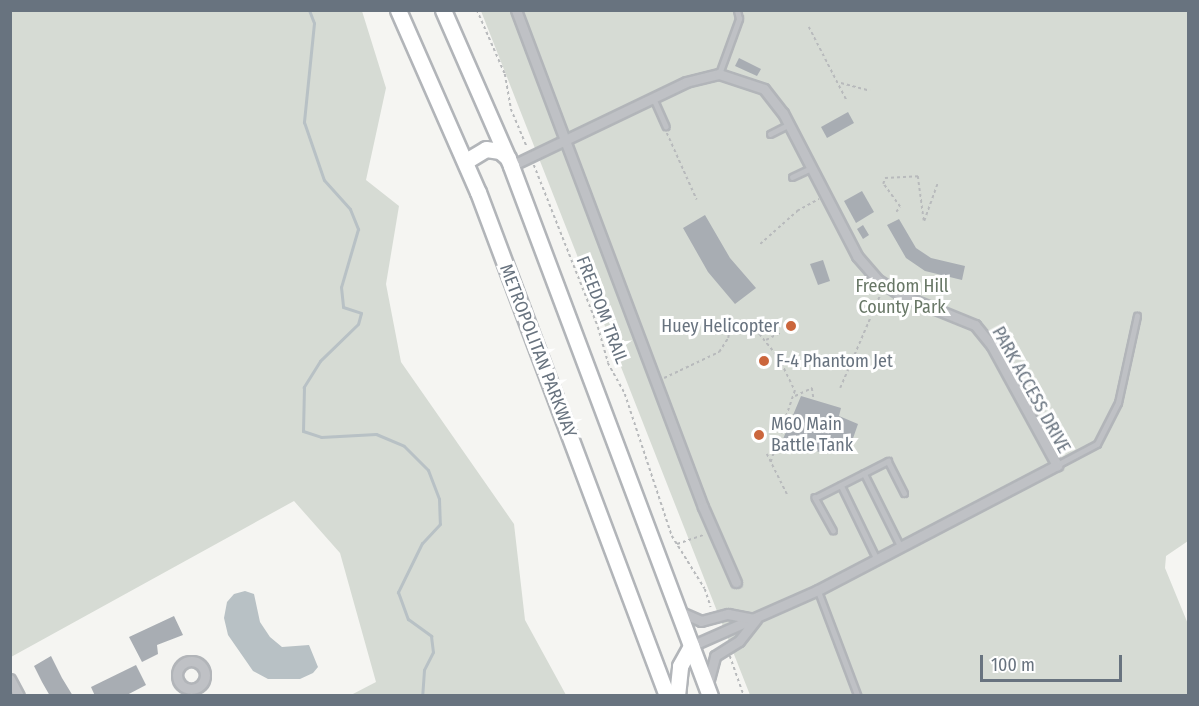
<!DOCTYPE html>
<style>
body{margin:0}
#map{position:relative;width:1199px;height:706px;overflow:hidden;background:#f5f5f2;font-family:"Fira Sans Condensed",sans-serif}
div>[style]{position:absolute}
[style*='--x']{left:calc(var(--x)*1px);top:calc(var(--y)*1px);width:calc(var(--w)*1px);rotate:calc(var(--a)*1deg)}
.green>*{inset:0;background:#d6dbd4}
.water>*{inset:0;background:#b8c1c5}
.stream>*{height:3px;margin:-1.5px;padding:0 1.5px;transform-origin:1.5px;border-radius:1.5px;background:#b8c1c5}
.building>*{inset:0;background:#a8adb3}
.path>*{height:1.5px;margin-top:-0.75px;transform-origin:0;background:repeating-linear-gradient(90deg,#b8babc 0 3px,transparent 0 6px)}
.roads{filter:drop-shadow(2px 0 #b2b5b9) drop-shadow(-2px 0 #b2b5b9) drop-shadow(0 2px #b2b5b9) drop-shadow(0 -2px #b2b5b9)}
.service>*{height:4.5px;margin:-2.25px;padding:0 2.25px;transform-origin:2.25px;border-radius:2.25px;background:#bfc1c5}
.minor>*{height:9px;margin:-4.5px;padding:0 4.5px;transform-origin:4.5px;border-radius:4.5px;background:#bfc1c5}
.minor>.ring{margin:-4.5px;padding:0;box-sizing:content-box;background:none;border:9px solid #bfc1c5;border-radius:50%}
.primary>*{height:15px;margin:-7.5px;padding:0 7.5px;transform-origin:7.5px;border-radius:7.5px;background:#fff}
.dots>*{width:16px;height:16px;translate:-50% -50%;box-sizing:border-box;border:3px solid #fff;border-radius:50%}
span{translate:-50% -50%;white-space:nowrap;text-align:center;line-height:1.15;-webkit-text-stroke:6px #fff;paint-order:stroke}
.park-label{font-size:18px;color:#687766}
.street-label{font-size:18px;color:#68737f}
.poi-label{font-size:18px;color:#68737f}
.right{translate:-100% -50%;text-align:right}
.left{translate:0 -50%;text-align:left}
.frame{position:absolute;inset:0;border:12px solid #68737f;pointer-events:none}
.scale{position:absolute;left:980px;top:655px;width:142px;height:27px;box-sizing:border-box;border:3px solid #68737f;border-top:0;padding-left:8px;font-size:18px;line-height:21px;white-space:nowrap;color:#68737f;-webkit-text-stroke:4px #fff;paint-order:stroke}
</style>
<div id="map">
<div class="green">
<div style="clip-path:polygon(11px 10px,362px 11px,386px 88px,366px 180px,399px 206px,386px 284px,401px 362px,514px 524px,525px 620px,566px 695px,351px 695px,376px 682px,340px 553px,294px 501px,11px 657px)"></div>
<div style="clip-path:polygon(481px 11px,1188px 11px,1188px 541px,1166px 556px,1165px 568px,1188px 624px,1188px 694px,750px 695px)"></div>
</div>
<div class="water">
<div style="clip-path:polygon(245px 591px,254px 594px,260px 622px,270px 637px,282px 647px,309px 645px,318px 667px,313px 673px,300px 679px,268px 679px,253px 671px,228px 635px,224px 618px,227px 602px,234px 594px)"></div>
</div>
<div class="stream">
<div style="--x:309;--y:10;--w:14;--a:69"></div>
<div style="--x:314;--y:23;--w:100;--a:95.8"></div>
<div style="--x:304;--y:122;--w:61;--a:71"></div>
<div style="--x:324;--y:180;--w:39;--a:48"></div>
<div style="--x:350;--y:209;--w:22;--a:68"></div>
<div style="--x:358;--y:229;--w:60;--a:106.3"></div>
<div style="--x:341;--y:287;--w:20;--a:84"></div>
<div style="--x:343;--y:307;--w:19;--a:18"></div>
<div style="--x:361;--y:313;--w:11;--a:105"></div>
<div style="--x:358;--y:324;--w:53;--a:135.8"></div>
<div style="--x:320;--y:361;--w:31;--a:122"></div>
<div style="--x:304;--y:387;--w:44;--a:91.3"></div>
<div style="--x:303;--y:431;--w:19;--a:18"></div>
<div style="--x:321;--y:437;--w:55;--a:-3.1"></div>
<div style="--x:376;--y:434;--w:30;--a:23"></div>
<div style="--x:404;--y:446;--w:34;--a:45"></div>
<div style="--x:428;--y:470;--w:31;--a:69"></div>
<div style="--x:439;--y:499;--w:25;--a:88"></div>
<div style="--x:440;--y:524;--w:26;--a:133"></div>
<div style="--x:422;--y:543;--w:55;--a:116.1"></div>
<div style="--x:398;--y:592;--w:29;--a:70"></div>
<div style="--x:408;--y:619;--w:29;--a:36"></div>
<div style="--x:431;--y:636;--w:16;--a:83"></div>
<div style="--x:433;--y:652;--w:20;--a:117"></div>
<div style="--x:424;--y:670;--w:26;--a:94"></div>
</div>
<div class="building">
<div style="clip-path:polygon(739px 58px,761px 69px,757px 76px,735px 66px)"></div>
<div style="clip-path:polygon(848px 112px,854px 123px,827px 138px,821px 127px)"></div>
<div style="clip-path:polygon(862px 191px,874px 212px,856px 223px,844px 201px)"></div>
<div style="clip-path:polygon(705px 215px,730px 258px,756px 288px,735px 304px,708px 272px,683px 228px)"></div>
<div style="clip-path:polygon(899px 219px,916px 248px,931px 258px,965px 266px,962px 280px,925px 271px,906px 258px,887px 225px)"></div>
<div style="clip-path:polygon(863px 225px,869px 235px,863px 239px,857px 229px)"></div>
<div style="clip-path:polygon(823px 260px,830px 281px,818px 285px,810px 264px)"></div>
<div style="clip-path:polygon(801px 396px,841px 408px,839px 416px,858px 424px,850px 447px,843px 445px,840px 454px,827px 450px,825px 454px,783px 439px)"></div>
<div style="clip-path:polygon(174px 616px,183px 635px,157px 645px,158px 654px,142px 662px,129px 637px)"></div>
<div style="clip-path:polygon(51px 656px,62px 678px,73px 696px,50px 696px,42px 682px,34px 666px)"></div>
<div style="clip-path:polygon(136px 665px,146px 685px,125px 696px,95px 696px,91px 687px)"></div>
</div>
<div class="path">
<div style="--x:477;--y:10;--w:70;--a:66.4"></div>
<div style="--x:505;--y:74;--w:36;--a:80"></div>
<div style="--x:511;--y:109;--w:41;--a:67.2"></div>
<div style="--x:809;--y:27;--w:83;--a:62.8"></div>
<div style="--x:841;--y:83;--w:30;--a:15"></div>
<div style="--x:667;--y:133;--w:73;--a:65.9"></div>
<div style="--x:534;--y:165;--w:174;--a:68.4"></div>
<div style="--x:598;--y:327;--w:37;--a:74"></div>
<div style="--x:608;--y:363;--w:35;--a:61"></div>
<div style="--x:625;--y:394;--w:150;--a:71.7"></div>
<div style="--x:672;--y:536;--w:62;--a:58.1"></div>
<div style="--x:705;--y:589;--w:19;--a:72"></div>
<div style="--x:896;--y:212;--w:6;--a:-51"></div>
<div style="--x:900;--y:207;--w:29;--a:-126"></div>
<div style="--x:883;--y:184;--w:6;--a:-72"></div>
<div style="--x:885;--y:178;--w:33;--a:-3"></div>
<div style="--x:918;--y:176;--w:45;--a:82.4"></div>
<div style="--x:924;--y:221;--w:41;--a:-70.3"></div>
<div style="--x:760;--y:244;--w:50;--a:-41.7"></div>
<div style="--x:797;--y:211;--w:25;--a:-29"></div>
<div style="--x:748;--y:320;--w:49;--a:50.8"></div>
<div style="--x:779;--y:358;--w:37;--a:64"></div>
<div style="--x:795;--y:391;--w:75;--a:108.7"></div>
<div style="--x:766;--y:340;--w:18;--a:-27"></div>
<div style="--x:664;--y:378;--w:61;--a:-25.3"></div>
<div style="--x:719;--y:352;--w:17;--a:-57"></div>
<div style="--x:728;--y:338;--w:20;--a:-81"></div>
<div style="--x:840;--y:388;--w:103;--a:-66.7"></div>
<div style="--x:795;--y:396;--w:19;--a:-25"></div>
<div style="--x:812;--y:388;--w:12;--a:81"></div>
<div style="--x:767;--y:454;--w:45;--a:63.4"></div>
<div style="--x:677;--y:544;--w:28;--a:-19"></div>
<div style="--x:730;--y:656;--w:42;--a:70.7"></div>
</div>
<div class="roads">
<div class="service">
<div style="--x:719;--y:74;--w:59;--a:-70"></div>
<div style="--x:739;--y:19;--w:9;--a:-103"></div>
<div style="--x:653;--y:97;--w:32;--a:66"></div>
<div style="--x:770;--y:134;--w:20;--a:-27"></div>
<div style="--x:792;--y:177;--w:21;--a:-25"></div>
<div style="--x:1057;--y:465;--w:45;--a:-27.7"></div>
<div style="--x:1097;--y:444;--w:46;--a:-62.9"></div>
<div style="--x:1118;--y:403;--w:89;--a:-77.7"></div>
<div style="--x:864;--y:473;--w:83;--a:63.4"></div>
<div style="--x:841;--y:485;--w:82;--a:64.1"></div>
<div style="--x:833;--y:531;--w:38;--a:-119"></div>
<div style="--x:815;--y:498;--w:82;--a:-26.9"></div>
<div style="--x:888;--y:461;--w:36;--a:63"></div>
<div style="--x:818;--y:590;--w:113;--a:69.3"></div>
</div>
<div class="minor">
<div style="--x:516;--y:10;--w:531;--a:69.38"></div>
<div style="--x:703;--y:507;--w:82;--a:66.3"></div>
<div style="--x:511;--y:166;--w:194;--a:-25.6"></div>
<div style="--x:686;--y:82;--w:34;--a:-14"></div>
<div style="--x:719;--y:74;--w:47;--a:18.4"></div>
<div style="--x:764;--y:89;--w:31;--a:52"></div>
<div style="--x:783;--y:113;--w:161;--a:62.6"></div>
<div style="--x:857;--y:256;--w:32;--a:49"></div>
<div style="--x:878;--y:280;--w:27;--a:33"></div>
<div style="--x:901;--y:295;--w:80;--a:22.1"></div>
<div style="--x:975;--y:325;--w:27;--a:51"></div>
<div style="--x:992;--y:346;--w:136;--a:61.4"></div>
<div style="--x:1057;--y:465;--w:270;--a:152.4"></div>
<div style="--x:818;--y:590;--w:139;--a:156.2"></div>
<div style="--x:678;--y:611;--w:25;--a:23"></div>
<div style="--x:701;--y:621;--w:28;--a:-15"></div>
<div style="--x:728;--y:614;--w:25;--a:11"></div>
<div class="ring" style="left:177px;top:661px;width:19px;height:19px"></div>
<div style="--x:10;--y:679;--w:19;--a:62"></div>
<div style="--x:708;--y:683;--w:28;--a:-75"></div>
<div style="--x:715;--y:656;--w:28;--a:-32"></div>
<div style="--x:739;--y:641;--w:28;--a:-52"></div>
</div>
<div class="primary">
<div style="--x:398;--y:10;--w:199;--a:66.3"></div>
<div style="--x:478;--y:192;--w:538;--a:69.44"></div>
<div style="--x:443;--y:10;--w:170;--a:66.4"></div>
<div style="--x:511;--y:166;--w:566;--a:69.42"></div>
<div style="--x:466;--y:161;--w:23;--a:-31"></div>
<div style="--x:486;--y:149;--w:14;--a:8"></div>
<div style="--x:500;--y:151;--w:11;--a:41"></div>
<div style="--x:677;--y:696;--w:30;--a:-84"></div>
<div style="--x:680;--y:666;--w:23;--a:-61"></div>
</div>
</div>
<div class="dots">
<div style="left:791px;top:326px;background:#cb663c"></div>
<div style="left:764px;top:361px;background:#cb663c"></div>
<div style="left:759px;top:435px;background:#cb663c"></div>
</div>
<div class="park-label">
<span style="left:902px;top:297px">Freedom Hill<br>County Park</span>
</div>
<div class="street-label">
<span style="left:602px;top:310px;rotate:69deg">FREEDOM TRAIL</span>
<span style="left:538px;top:351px;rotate:69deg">METROPOLITAN PARKWAY</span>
<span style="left:1031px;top:390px;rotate:61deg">PARK ACCESS DRIVE</span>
</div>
<div class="poi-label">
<span class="right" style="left:779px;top:326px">Huey Helicopter</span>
<span class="left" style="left:776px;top:361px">F-4 Phantom Jet</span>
<span class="left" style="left:771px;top:435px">M60 Main<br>Battle Tank</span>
</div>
<div class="frame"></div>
<div class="scale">100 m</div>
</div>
